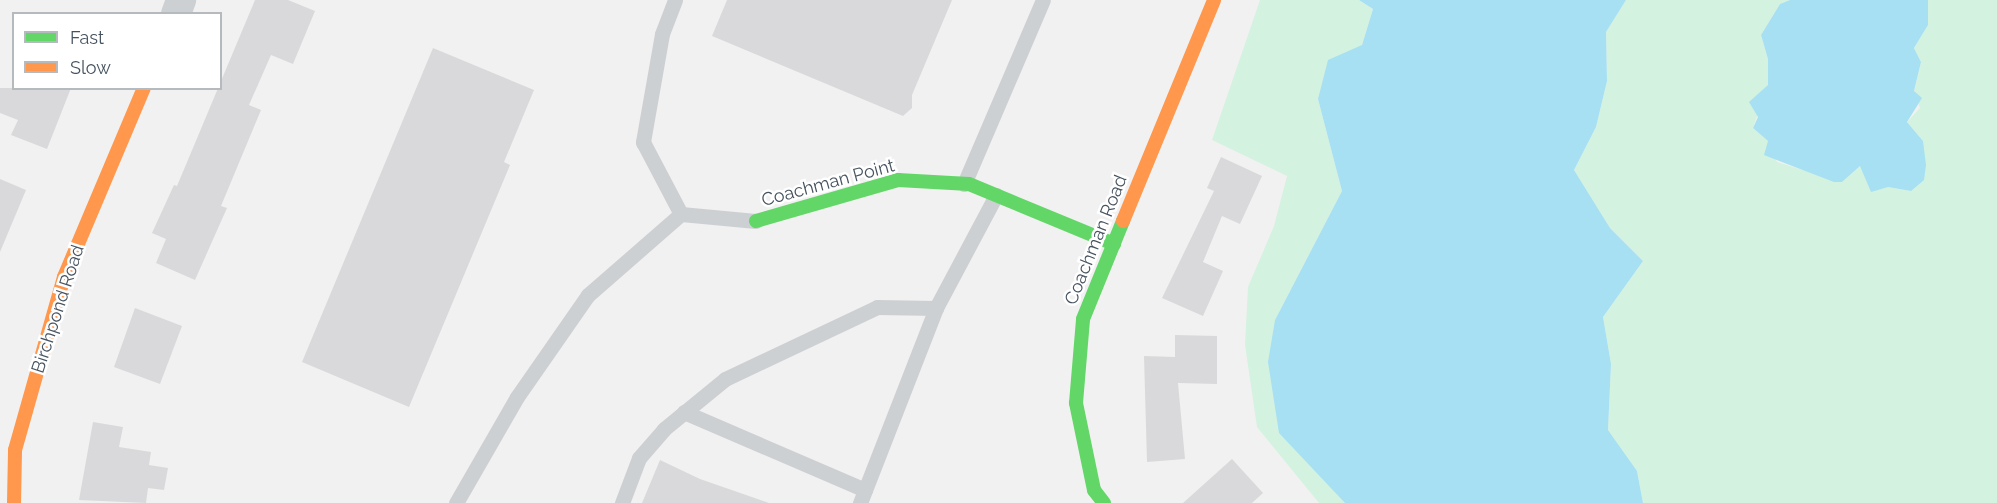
<!DOCTYPE html>
<style>
body{margin:0}
#map{position:relative;width:1997px;height:503px;overflow:hidden;background:#f2f1f1;font-family:Raleway,sans-serif}
div>[style]{position:absolute}
[style*='--x']{left:calc(var(--x)*1px);top:calc(var(--y)*1px);width:calc(var(--w)*1px);rotate:calc(var(--a)*1deg)}
.green>*{inset:0;background:#d4f2e0}
.water>*{inset:0;background:#a6e0f2}
.building>*{inset:0;background:#d9d9db}
.lane>*{height:15px;margin:-7.5px;padding:0 7.5px;transform-origin:7.5px;border-radius:7.5px;background:#cdd0d2}
.street>*{height:30px;margin:-15px;padding:0 15px;transform-origin:15px;border-radius:15px;background:#cdd0d2}
.fast>*{height:14px;margin:-7px;padding:0 7px;transform-origin:7px;border-radius:7px;background:#63d668}
.slow>*{height:14px;margin:-7px;padding:0 7px;transform-origin:7px;border-radius:7px;background:#ff974d}
span{translate:-50% -50%;white-space:nowrap;text-align:center;line-height:1.15;-webkit-text-stroke:5px #fff;paint-order:stroke}
.street-label{font-size:18px;color:#46535f}
.legend{position:absolute;left:12px;top:12px;width:210px;height:78px;box-sizing:border-box;background:#fff;border:2px solid #b5babf;margin:0;padding:8px 10px;list-style:none;font-size:18px;color:#46535f}
.legend li{display:flex;align-items:center;gap:12px;height:30px}
.legend b{width:30px;border:2px solid #b5babf}
</style>
<div id="map">
<div class="green">
<div style="clip-path:polygon(1260px 0,1359px 0,1373px 9px,1362px 45px,1318px 99px,1342px 191px,1275px 320px,1319px 474px,1345px 503px,1319px 503px,1257px 427px,1245px 345px,1248px 287px,1274px 226px,1287px 176px,1212px 140px)"></div>
<div style="clip-path:polygon(1626px 0,1790px 0,1780px 4px,1761px 35px,1768px 59px,1768px 85px,1753px 128px,1768px 141px,1777px 162px,1842px 182px,1860px 166px,1888px 187px,1911px 191px,1923px 141px,1907px 122px,1920px 108px,1914px 92px,1921px 62px,1914px 48px,1928px 25px,1928px 0,1997px 0,1997px 503px,1643px 503px,1637px 471px,1608px 430px,1611px 364px,1603px 317px,1643px 261px,1610px 228px,1574px 170px,1596px 127px,1607px 81px,1606px 32px)"></div>
</div>
<div class="water">
<div style="clip-path:polygon(1359px 0,1626px 0,1606px 32px,1607px 81px,1596px 127px,1574px 170px,1610px 228px,1643px 261px,1603px 317px,1611px 364px,1608px 430px,1637px 471px,1643px 503px,1345px 503px,1279px 433px,1268px 362px,1275px 320px,1342px 191px,1318px 99px,1328px 60px,1362px 45px,1373px 9px)"></div>
<div style="clip-path:polygon(1790px 0,1928px 0,1928px 25px,1914px 48px,1921px 62px,1914px 91px,1922px 98px,1907px 122px,1923px 141px,1926px 165px,1924px 180px,1911px 191px,1888px 187px,1871px 192px,1860px 166px,1842px 182px,1834px 182px,1764px 155px,1768px 141px,1753px 128px,1758px 117px,1749px 102px,1768px 85px,1768px 59px,1761px 35px,1780px 4px)"></div>
</div>
<div class="building">
<div style="clip-path:polygon(255px 0,288px 0,315px 11px,293px 64px,271px 55px,249px 105px,261px 110px,221px 206px,227px 208px,195px 280px,156px 263px,166px 239px,152px 233px,174px 185px,177px 186px)"></div>
<div style="clip-path:polygon(727px 0,952px 0,912px 95px,912px 108px,903px 116px,712px 36px)"></div>
<div style="clip-path:polygon(433px 48px,534px 90px,504px 162px,510px 165px,409px 407px,302px 362px)"></div>
<div style="clip-path:polygon(0 88px,71px 88px,47px 149px,11px 135px,18px 120px,0 113px)"></div>
<div style="clip-path:polygon(1221px 157px,1262px 176px,1240px 224px,1222px 216px,1203px 262px,1223px 271px,1203px 316px,1162px 298px,1214px 191px,1207px 188px)"></div>
<div style="clip-path:polygon(0 179px,26px 190px,0 252px)"></div>
<div style="clip-path:polygon(135px 308px,182px 326px,160px 384px,114px 367px)"></div>
<div style="clip-path:polygon(1175px 335px,1217px 336px,1217px 384px,1178px 383px,1185px 459px,1147px 462px,1144px 356px,1175px 357px)"></div>
<div style="clip-path:polygon(93px 422px,123px 427px,119px 447px,151px 452px,149px 465px,168px 468px,164px 490px,148px 488px,146px 503px,79px 500px)"></div>
<div style="clip-path:polygon(1232px 459px,1263px 493px,1252px 503px,1183px 503px)"></div>
<div style="clip-path:polygon(660px 460px,700px 479px,769px 503px,642px 503px)"></div>
</div>
<div class="lane">
<div style="--x:675;--y:0;--w:36;--a:111"></div>
<div style="--x:662;--y:34;--w:110;--a:100"></div>
<div style="--x:643;--y:142;--w:81;--a:62.2"></div>
<div style="--x:964;--y:184;--w:200;--a:-66.8"></div>
<div style="--x:684;--y:412;--w:197;--a:23.3"></div>
<div style="--x:456;--y:503;--w:122;--a:-60.1"></div>
<div style="--x:517;--y:397;--w:124;--a:-55.2"></div>
<div style="--x:588;--y:295;--w:123;--a:-41.1"></div>
<div style="--x:681;--y:214;--w:75;--a:5.3"></div>
<div style="--x:622;--y:503;--w:48;--a:-69.3"></div>
<div style="--x:639;--y:458;--w:38;--a:-49"></div>
<div style="--x:664;--y:429;--w:79;--a:-39.3"></div>
<div style="--x:725;--y:379;--w:168;--a:-25.3"></div>
<div style="--x:877;--y:307;--w:59;--a:1"></div>
<div style="--x:860;--y:503;--w:209;--a:-68.7"></div>
<div style="--x:936;--y:308;--w:128;--a:-62"></div>
</div>
<div class="street">
<div style="--x:176;--y:14;--w:15;--a:-70"></div>
</div>
<div class="fast">
<div style="--x:756;--y:221;--w:148;--a:-16.1"></div>
<div style="--x:898;--y:180;--w:71;--a:3.2"></div>
<div style="--x:969;--y:184;--w:157;--a:22.5"></div>
<div style="--x:1104;--y:503;--w:16;--a:-128"></div>
<div style="--x:1094;--y:490;--w:89;--a:-101.7"></div>
<div style="--x:1076;--y:403;--w:84;--a:-85.2"></div>
<div style="--x:1083;--y:319;--w:106;--a:-67.8"></div>
</div>
<div class="slow">
<div style="--x:1123;--y:221;--w:239;--a:-67.6"></div>
<div style="--x:14;--y:503;--w:53;--a:-88.9"></div>
<div style="--x:15;--y:450;--w:180;--a:-74.2"></div>
<div style="--x:64;--y:277;--w:205;--a:-67.1"></div>
</div>
<div class="street-label">
<span style="left:828px;top:183px;rotate:-15deg">Coachman Point</span>
<span style="left:1096px;top:240px;rotate:-68deg">Coachman Road</span>
<span style="left:58px;top:309px;rotate:-72deg">Birchpond Road</span>
</div>
<ul class="legend">
<li><b style="height:8px;background:#63d668"></b>Fast</li>
<li><b style="height:8px;background:#ff974d"></b>Slow</li>
</ul>
</div>
